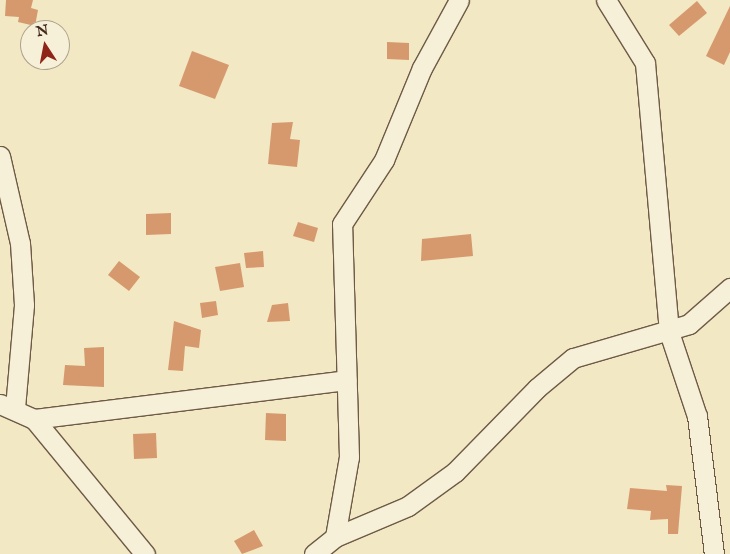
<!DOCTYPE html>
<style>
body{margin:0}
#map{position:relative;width:730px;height:554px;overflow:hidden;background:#f2e8c3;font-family:"IM FELL English",serif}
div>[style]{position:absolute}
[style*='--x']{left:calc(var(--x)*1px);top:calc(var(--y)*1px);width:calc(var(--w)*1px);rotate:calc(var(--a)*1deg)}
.building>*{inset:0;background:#d6996e}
.roads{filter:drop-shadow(1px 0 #6e5a46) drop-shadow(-1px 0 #6e5a46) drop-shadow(0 1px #6e5a46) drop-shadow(0 -1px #6e5a46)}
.street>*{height:19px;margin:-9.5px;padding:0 9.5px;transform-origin:9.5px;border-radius:9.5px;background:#f7f0d8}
span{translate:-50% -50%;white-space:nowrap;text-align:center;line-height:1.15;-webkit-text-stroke:4px #f7f0d8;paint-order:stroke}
.north{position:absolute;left:20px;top:20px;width:50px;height:50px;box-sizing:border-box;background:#f7f0d8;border:1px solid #afa18d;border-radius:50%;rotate:349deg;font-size:14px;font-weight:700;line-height:20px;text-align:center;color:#422b1d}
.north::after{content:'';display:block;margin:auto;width:18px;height:22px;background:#8f2418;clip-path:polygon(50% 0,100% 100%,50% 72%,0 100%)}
</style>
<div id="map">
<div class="building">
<div style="clip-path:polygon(6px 0,33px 0,31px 8px,38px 10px,35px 26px,18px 22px,19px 17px,5px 16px)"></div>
<div style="clip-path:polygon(697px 1px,707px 13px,679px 36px,669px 25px)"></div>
<div style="clip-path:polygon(730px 6px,730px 52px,724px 65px,706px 56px)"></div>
<div style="clip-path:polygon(387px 42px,409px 43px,409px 60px,387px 59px)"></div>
<div style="clip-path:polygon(192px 51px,229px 65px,215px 99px,179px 86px)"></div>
<div style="clip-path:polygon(293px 122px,290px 139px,300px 140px,297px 167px,268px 164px,272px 123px)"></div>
<div style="clip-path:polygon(171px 213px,171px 234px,146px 235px,146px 214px)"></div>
<div style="clip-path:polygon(298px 222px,318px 228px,314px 242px,293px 236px)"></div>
<div style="clip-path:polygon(471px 234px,473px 256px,421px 261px,422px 239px)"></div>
<div style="clip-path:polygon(263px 251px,264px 267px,246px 268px,244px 253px)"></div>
<div style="clip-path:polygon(119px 261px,140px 277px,129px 291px,108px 275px)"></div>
<div style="clip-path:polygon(240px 263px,244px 287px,220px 291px,215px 267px)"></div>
<div style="clip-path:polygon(216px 301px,218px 315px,202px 318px,200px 303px)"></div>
<div style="clip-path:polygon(288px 303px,290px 321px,267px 322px,272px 305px)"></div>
<div style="clip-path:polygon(174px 321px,201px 330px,199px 348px,185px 346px,183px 371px,168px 370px)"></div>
<div style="clip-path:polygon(104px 347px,104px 387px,63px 385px,65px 365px,85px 366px,84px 348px)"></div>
<div style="clip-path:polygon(266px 413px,286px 414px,286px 441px,265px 440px)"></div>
<div style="clip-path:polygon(156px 433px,157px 458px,134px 459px,133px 434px)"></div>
<div style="clip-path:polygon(666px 485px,682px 486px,678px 534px,668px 534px,668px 519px,650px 520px,651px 511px,627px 509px,630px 488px,667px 491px)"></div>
<div style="clip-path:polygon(254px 530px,263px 546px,242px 554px,234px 541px)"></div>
</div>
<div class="roads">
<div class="street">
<div style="--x:606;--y:0;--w:74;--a:58.2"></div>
<div style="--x:645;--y:63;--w:270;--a:84.9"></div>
<div style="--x:669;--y:332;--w:89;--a:71.6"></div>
<div style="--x:697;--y:416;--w:139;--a:83"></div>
<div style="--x:0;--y:156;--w:89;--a:77.1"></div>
<div style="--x:20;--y:243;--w:62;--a:86.3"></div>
<div style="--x:24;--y:305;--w:102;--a:95"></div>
<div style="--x:0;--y:404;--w:37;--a:24"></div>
<div style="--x:34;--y:419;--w:175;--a:50.6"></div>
<div style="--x:34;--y:419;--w:315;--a:-7.1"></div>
<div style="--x:335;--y:537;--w:81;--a:-80.1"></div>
<div style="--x:349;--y:457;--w:233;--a:-91.7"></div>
<div style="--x:342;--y:224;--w:77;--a:-56.7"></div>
<div style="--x:384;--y:160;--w:100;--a:-67.6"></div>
<div style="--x:422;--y:68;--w:77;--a:-61.4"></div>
<div style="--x:314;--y:554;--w:27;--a:-39"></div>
<div style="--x:335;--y:537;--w:79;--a:-23"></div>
<div style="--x:408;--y:506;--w:58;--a:-35.9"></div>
<div style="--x:455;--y:472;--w:117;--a:-45.7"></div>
<div style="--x:537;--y:388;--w:47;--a:-39.8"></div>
<div style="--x:573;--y:358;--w:121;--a:-16.3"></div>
<div style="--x:689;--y:324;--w:55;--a:-41.3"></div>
</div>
</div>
<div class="north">N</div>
</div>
